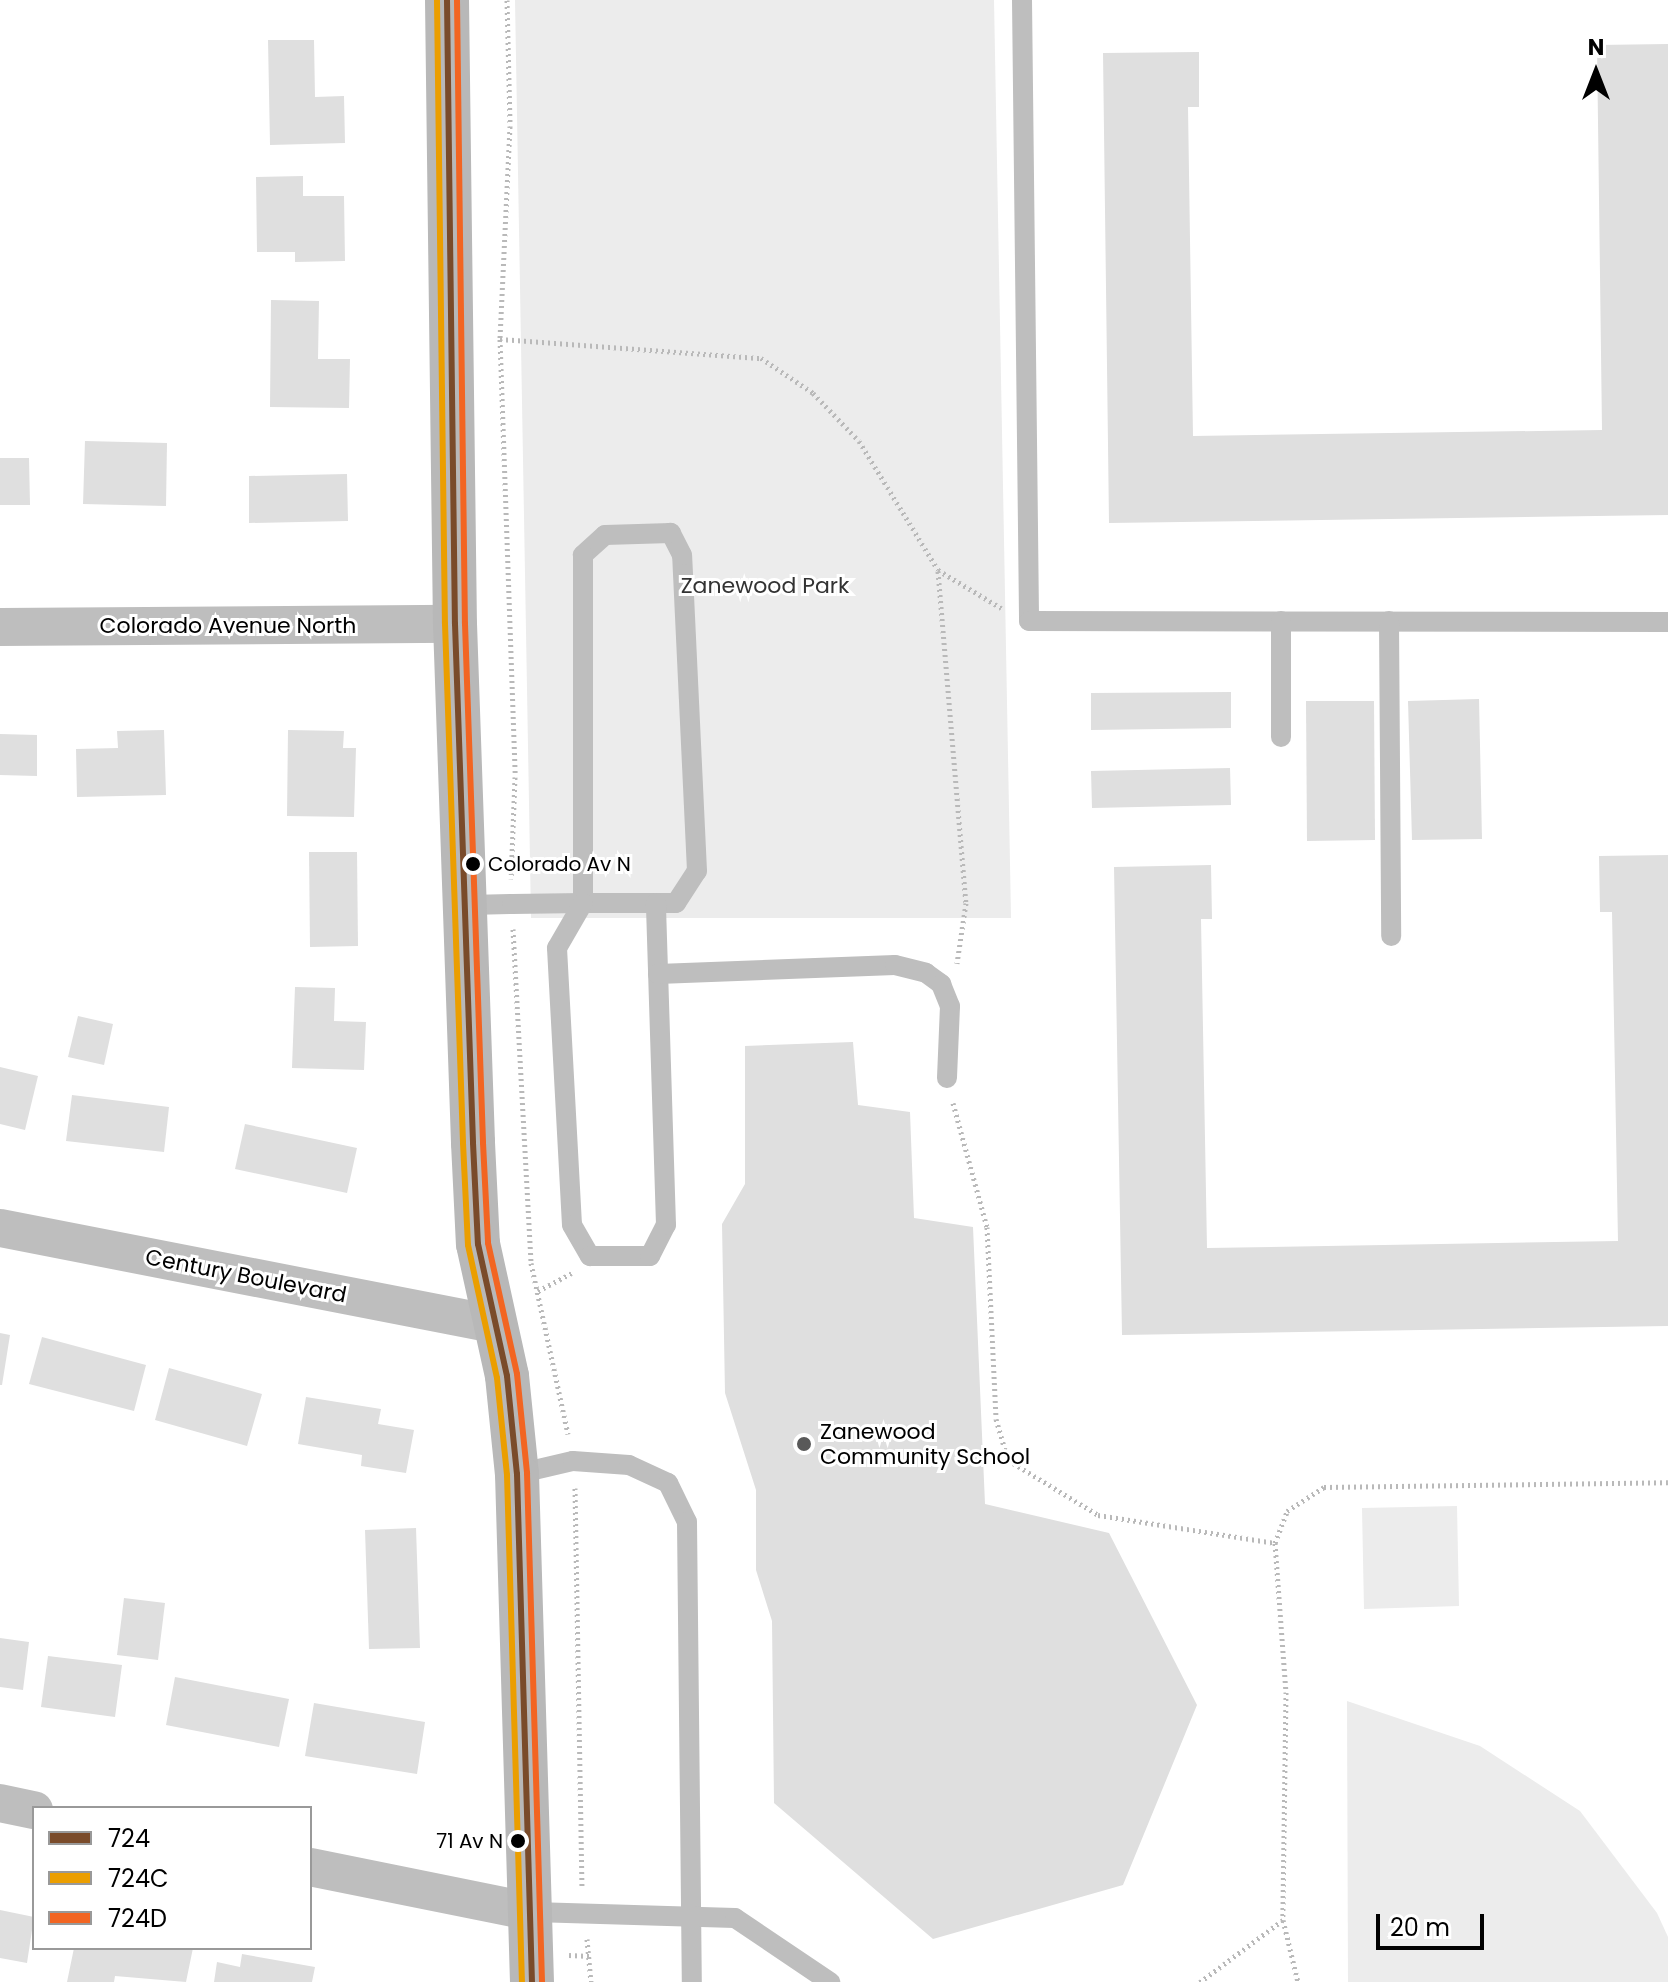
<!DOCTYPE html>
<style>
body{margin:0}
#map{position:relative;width:1668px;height:1982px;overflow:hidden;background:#fff;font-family:Poppins,sans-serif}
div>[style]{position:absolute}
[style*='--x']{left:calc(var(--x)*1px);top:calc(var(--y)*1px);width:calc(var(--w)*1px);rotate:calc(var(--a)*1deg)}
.green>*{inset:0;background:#ececec}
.building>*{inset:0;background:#dfdfdf}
.path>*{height:5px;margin-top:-2.5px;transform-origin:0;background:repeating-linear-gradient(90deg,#b9b9b9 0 2px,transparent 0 6px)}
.lane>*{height:20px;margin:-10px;padding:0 10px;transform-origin:10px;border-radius:10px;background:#bebebe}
.street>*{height:38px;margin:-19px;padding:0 19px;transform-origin:19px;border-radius:19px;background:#bebebe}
.secondary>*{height:44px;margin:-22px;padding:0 22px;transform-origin:22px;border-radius:22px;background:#b8b8b8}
.bus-1>*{height:6px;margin:-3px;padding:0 3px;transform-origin:3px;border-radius:3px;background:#7a4b2a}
.bus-2>*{height:6px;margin:-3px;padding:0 3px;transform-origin:3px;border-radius:3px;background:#eb9e00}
.bus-3>*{height:6px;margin:-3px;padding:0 3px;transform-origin:3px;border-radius:3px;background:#f26522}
.dots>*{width:22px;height:22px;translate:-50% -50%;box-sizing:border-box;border:4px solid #fff;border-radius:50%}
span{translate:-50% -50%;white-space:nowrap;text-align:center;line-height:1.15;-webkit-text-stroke:6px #fff;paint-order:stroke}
.bus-label{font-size:20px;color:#000}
.left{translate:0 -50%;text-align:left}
.right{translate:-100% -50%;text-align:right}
.park-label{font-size:22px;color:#333}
.street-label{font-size:22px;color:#000}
.poi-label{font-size:22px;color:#000}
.legend{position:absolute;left:32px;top:1806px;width:280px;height:144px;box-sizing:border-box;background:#fff;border:2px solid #999;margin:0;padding:10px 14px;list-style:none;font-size:24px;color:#000}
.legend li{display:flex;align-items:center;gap:16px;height:40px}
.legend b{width:40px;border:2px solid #999}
.north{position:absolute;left:1556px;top:32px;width:80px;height:80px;-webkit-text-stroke:6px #fff;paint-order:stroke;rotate:0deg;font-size:22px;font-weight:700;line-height:32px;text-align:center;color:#000}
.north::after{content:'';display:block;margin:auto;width:28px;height:36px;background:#000;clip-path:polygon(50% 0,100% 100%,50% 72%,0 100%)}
.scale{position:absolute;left:1376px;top:1914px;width:108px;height:36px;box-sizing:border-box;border:4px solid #000;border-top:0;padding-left:10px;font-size:24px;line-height:28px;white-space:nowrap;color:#000;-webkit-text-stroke:6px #fff;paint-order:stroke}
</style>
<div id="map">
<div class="green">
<div style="clip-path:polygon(515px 0,994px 0,1011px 918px,531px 918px)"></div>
<div style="clip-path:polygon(1457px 1506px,1459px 1606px,1364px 1609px,1362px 1508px)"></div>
<div style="clip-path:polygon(1347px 1701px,1480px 1746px,1580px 1811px,1657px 1913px,1668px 1937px,1668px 1982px,1348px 1982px)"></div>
</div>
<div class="building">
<div style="clip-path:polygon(268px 40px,314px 40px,315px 97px,344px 96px,345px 143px,270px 145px)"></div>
<div style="clip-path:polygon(1668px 44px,1668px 515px,1109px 523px,1103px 53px,1199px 52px,1199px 107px,1188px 107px,1193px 436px,1602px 430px,1597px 45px)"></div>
<div style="clip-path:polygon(303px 176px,303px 196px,344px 196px,345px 261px,295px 262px,295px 252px,257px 252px,256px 177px)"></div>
<div style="clip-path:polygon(271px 300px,319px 301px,318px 359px,350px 359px,349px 408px,270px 407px)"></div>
<div style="clip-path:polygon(85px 441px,167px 443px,166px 506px,83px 504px)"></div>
<div style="clip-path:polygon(0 458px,29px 458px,30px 505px,0 505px)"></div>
<div style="clip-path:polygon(347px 474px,348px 521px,249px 523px,249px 476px)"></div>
<div style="clip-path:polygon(1231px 692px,1231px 728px,1091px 730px,1091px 693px)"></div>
<div style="clip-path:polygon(1479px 699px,1482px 839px,1412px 840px,1408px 701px)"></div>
<div style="clip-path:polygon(1306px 701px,1374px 701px,1375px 840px,1307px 841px)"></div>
<div style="clip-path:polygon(164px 730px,166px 795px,77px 797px,76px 749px,118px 748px,117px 731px)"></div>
<div style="clip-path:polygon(288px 730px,344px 731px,343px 748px,356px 748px,354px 817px,287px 816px)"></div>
<div style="clip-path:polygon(0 734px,37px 735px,37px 776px,0 775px)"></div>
<div style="clip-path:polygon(1230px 768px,1231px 805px,1092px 808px,1091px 771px)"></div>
<div style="clip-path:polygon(309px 852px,357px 852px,358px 946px,310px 947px)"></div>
<div style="clip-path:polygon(1668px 855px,1668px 1326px,1122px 1335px,1114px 867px,1211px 865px,1212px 919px,1201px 919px,1207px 1248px,1618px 1241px,1612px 912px,1600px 912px,1599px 856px)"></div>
<div style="clip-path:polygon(295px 987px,335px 988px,334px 1021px,366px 1022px,364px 1070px,292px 1068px)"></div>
<div style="clip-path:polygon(78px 1016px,113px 1024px,104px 1065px,68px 1057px)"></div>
<div style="clip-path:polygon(853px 1042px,858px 1105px,910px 1112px,914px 1218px,973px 1227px,985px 1504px,1109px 1533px,1197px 1705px,1123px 1885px,933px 1939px,774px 1803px,772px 1621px,756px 1570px,756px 1490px,725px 1393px,722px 1224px,745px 1184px,745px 1046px)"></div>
<div style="clip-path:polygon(0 1067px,38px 1076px,25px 1130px,0 1124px)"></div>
<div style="clip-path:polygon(72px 1095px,169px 1107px,164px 1152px,66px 1141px)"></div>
<div style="clip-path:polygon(245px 1124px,357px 1148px,347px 1193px,235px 1169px)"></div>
<div style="clip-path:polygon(0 1333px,10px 1335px,2px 1385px,0 1385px)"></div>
<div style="clip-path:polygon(42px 1337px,146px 1365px,134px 1411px,29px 1384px)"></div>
<div style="clip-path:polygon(169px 1368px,262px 1394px,247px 1446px,155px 1420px)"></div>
<div style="clip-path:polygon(306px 1397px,381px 1409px,378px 1424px,414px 1430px,406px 1473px,361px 1466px,362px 1455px,298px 1444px)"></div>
<div style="clip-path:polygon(416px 1528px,420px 1648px,369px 1649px,365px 1530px)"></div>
<div style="clip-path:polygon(124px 1598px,165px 1603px,158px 1660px,117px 1655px)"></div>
<div style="clip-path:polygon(0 1638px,29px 1642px,23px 1690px,0 1687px)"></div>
<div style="clip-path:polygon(48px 1656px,122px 1665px,115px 1717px,41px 1707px)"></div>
<div style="clip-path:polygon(175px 1677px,289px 1699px,279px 1747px,166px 1725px)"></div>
<div style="clip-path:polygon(314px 1703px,425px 1722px,417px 1774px,305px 1756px)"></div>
<div style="clip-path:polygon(0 1910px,34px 1917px,27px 1963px,0 1958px)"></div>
<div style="clip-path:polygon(74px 1948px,193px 1948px,186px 1982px,115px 1976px,114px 1982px,67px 1982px)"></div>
<div style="clip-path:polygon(242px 1954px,315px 1967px,312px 1982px,214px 1982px,217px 1962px,240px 1967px)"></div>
</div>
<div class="path">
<div style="--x:507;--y:0;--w:126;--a:88.6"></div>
<div style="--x:510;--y:126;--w:213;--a:92.7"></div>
<div style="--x:500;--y:339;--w:438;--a:88"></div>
<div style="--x:515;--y:777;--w:102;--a:92.2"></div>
<div style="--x:500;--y:339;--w:262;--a:4.2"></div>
<div style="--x:761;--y:358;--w:63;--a:33.9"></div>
<div style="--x:813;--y:393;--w:66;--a:46.2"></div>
<div style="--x:859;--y:441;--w:151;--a:58.5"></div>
<div style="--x:938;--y:570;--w:74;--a:31.1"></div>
<div style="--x:938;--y:571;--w:333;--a:85.2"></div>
<div style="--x:966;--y:903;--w:61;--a:98.5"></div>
<div style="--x:513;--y:929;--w:334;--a:86.9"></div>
<div style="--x:531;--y:1263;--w:175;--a:77.8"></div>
<div style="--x:953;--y:1103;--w:129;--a:74.7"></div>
<div style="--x:987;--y:1227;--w:192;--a:87.3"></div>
<div style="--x:996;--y:1419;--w:43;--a:73.7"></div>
<div style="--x:1008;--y:1460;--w:105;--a:31.4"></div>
<div style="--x:1098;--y:1515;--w:179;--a:9"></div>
<div style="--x:1275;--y:1543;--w:149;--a:85.8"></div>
<div style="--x:1286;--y:1692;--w:228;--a:90.8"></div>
<div style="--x:1283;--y:1920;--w:104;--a:143.2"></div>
<div style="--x:538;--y:1291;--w:38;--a:-28"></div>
<div style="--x:575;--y:1488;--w:398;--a:89"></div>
<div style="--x:1275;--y:1543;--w:34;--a:-69"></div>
<div style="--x:1287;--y:1511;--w:44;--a:-33"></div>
<div style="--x:1324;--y:1487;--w:344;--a:-0.8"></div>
<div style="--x:1283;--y:1920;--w:64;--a:76.4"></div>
<div style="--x:587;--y:1939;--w:43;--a:84.7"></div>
<div style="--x:569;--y:1955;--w:21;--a:3"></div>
</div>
<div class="lane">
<div style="--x:1022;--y:0;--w:621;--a:89.35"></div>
<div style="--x:1029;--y:621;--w:639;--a:0.09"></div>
<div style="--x:1281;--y:621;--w:116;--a:90"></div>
<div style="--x:1389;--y:621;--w:315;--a:89.6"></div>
<div style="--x:469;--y:905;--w:43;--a:-1.3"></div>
<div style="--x:512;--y:904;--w:71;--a:-0.8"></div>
<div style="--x:583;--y:903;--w:93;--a:0"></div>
<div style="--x:676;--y:903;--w:38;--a:-57"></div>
<div style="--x:697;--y:871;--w:316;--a:-92.7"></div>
<div style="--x:682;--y:555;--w:25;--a:-117"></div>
<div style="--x:671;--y:533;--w:66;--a:178.3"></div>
<div style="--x:605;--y:535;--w:30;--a:138"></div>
<div style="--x:583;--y:555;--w:348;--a:90"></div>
<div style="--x:583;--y:903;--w:52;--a:120"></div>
<div style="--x:557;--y:948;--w:277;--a:86.9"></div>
<div style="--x:572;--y:1225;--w:36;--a:60"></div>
<div style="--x:590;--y:1256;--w:60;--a:0"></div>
<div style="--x:650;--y:1256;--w:35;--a:-63"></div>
<div style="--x:666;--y:1225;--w:322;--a:-91.8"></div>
<div style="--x:658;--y:974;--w:237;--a:-2.2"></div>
<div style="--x:895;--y:965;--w:32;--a:14"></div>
<div style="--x:926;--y:973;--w:19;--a:36"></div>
<div style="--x:941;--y:984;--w:24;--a:68"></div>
<div style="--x:950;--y:1006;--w:72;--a:92.4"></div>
<div style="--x:517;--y:1474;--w:57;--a:-13.1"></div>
<div style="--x:573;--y:1461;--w:56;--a:4.1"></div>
<div style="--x:629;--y:1465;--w:43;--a:24.8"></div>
<div style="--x:668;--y:1483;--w:43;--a:64"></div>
<div style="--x:687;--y:1522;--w:460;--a:89.4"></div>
<div style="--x:533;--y:1912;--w:202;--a:1.7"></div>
<div style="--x:735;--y:1918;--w:115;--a:34"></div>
</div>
<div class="street">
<div style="--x:0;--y:627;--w:455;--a:-0.4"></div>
<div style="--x:0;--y:1228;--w:502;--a:11.02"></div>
<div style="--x:0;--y:1803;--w:35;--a:12"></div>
<div style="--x:310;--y:1867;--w:227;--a:11.4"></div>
</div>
<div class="secondary">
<div style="--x:447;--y:0;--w:624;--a:89.27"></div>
<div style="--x:455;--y:624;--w:519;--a:88.01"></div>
<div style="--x:473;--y:1143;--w:101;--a:87.2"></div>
<div style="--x:478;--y:1244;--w:135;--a:77.6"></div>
<div style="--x:507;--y:1376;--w:99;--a:84.2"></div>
<div style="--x:517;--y:1474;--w:508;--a:88.31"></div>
</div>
<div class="bus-1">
<div style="--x:447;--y:0;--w:624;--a:89.27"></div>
<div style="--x:455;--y:624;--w:519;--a:88.01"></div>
<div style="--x:473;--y:1143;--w:101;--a:87.2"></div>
<div style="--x:478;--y:1244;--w:135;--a:77.6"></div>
<div style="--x:507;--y:1376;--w:99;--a:84.2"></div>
<div style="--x:517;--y:1474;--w:508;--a:88.31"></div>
</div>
<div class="bus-2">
<div style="--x:437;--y:0;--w:624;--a:89.27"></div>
<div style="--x:445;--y:624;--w:519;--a:88.01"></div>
<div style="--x:463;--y:1143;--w:102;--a:87.2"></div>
<div style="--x:468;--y:1245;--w:136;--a:77.7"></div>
<div style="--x:497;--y:1378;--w:98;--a:84.1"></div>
<div style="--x:507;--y:1475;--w:507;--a:88.31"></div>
</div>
<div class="bus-3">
<div style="--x:457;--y:0;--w:624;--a:89.27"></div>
<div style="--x:465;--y:624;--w:519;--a:88.01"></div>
<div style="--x:483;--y:1143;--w:100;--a:87.1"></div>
<div style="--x:488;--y:1243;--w:134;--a:77.5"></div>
<div style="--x:517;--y:1374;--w:100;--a:84.2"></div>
<div style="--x:527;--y:1473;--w:509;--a:88.31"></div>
</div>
<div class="dots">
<div style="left:473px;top:864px;background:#000"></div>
<div style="left:804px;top:1444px;background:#595959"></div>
<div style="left:518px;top:1841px;background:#000"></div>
</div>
<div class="bus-label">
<span class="left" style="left:488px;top:864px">Colorado Av N</span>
<span class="right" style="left:503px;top:1841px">71 Av N</span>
</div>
<div class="park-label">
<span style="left:765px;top:586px">Zanewood Park</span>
</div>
<div class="street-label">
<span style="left:228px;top:626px">Colorado Avenue North</span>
<span style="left:246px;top:1276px;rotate:11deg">Century Boulevard</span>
</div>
<div class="poi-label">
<span class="left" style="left:820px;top:1444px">Zanewood<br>Community School</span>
</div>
<ul class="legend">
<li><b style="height:10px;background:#7a4b2a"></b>724</li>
<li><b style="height:10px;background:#eb9e00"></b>724C</li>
<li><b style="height:10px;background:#f26522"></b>724D</li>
</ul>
<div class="north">N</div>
<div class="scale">20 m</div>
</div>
